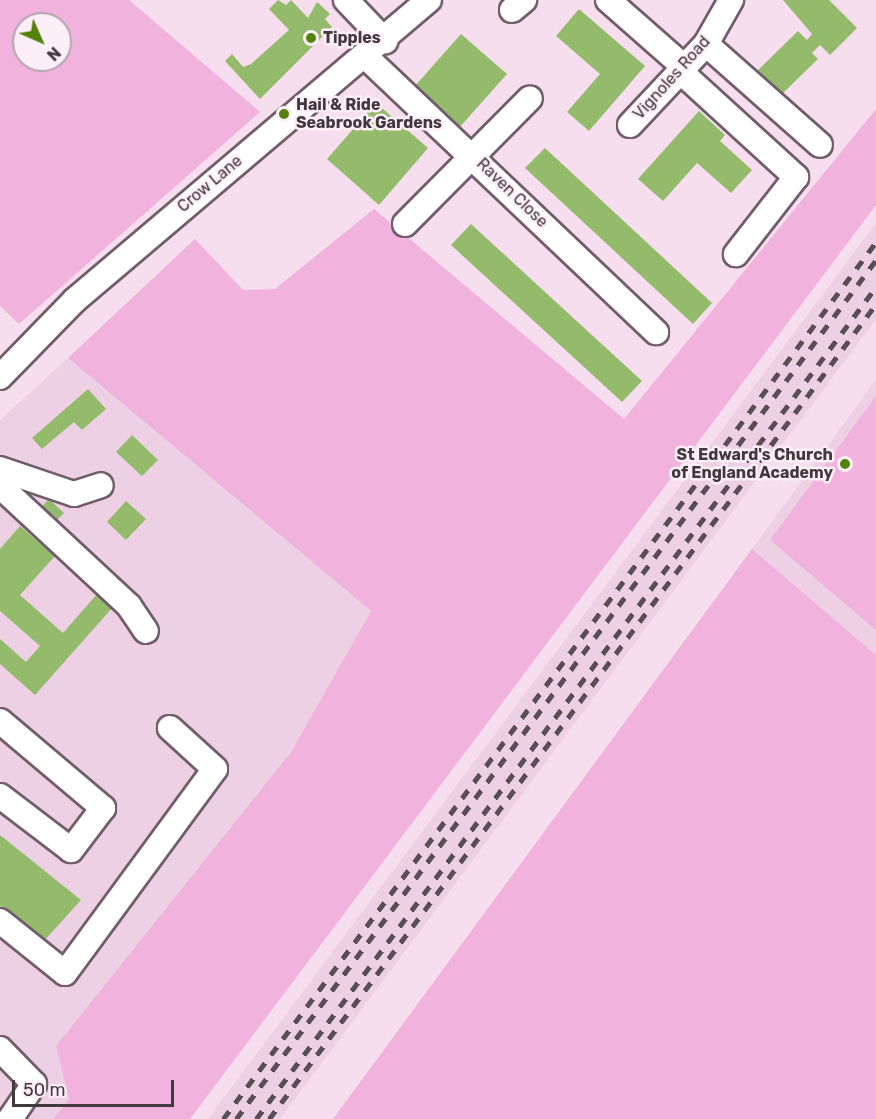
<!DOCTYPE html>
<style>
body{margin:0}
#map{position:relative;width:876px;height:1119px;overflow:hidden;background:#f6deee;font-family:Rubik,sans-serif}
div>[style]{position:absolute}
[style*='--x']{left:calc(var(--x)*1px);top:calc(var(--y)*1px);width:calc(var(--w)*1px);rotate:calc(var(--a)*1deg)}
.built>*{inset:0;background:#eed0e4}
.green>*{inset:0;background:#f1b2de}
.building>*{inset:0;background:#94bb6c}
.roads{filter:drop-shadow(2px 0 #715d6b) drop-shadow(-2px 0 #715d6b) drop-shadow(0 2px #715d6b) drop-shadow(0 -2px #715d6b)}
.minor>*{height:24px;margin:-12px;padding:0 12px;transform-origin:12px;border-radius:12px;background:#fff}
.rail>*{height:4.5px;margin-top:-2.25px;transform-origin:0;background:repeating-linear-gradient(90deg,#594e56 0 10px,transparent 0 20px)}
.dots>*{width:16px;height:16px;translate:-50% -50%;box-sizing:border-box;border:3px solid #fdeff8;border-radius:50%}
span{translate:-50% -50%;white-space:nowrap;text-align:center;line-height:1.15;-webkit-text-stroke:5px #fdeff8;paint-order:stroke}
.poi-label{font-size:16px;color:#42393f;font-weight:700}
.left{translate:0 -50%;text-align:left}
.right{translate:-100% -50%;text-align:right}
.street-label{font-size:16px;color:#42393f}
.north{position:absolute;left:12px;top:12px;width:60px;height:60px;box-sizing:border-box;background:#fdeff8;border:2px solid #b2a6ae;border-radius:50%;rotate:135deg;font-size:16px;font-weight:700;line-height:24px;text-align:center;color:#42393f}
.north::after{content:'';display:block;margin:auto;width:21px;height:27px;background:#55820d;clip-path:polygon(50% 0,100% 100%,50% 72%,0 100%)}
.scale{position:absolute;left:12px;top:1080px;width:162px;height:27px;box-sizing:border-box;border:3px solid #42393f;border-top:0;padding-left:8px;font-size:18px;line-height:21px;white-space:nowrap;color:#42393f;-webkit-text-stroke:4px #fdeff8;paint-order:stroke}
</style>
<div id="map">
<div class="built">
<div style="clip-path:polygon(876px 223px,876px 319px,280px 1119px,208px 1119px)"></div>
<div style="clip-path:polygon(68px 358px,371px 611px,291px 752px,56px 1046px,69px 1099px,53px 1119px,0 1119px,0 420px)"></div>
<div style="clip-path:polygon(876px 380px,876px 655px,752px 549px)"></div>
</div>
<div class="green">
<div style="clip-path:polygon(evenodd,0 0,129px 0,260px 112px,19px 324px,0 306px,0 0,24px 24px,60px 24px,60px 60px,24px 60px,24px 24px)"></div>
<div style="clip-path:polygon(876px 109px,876px 205px,190px 1119px,53px 1119px,69px 1099px,56px 1046px,291px 752px,371px 611px,68px 358px,195px 239px,243px 290px,275px 289px,374px 209px,624px 419px)"></div>
<div style="clip-path:polygon(876px 396px,876px 630px,770px 540px)"></div>
<div style="clip-path:polygon(752px 549px,876px 655px,876px 1119px,333px 1119px)"></div>
</div>
<div class="building">
<div style="clip-path:polygon(278px 0,286px 5px,291px 0,308px 18px,317px 2px,330px 14px,325px 19px,332px 27px,260px 99px,225px 61px,232px 54px,243px 67px,251px 64px,289px 30px,269px 9px)"></div>
<div style="clip-path:polygon(783px 0,829px 0,857px 28px,830px 55px,820px 45px,812px 53px,818px 59px,777px 99px,753px 75px,798px 31px,807px 40px,812px 34px)"></div>
<div style="clip-path:polygon(579px 9px,645px 66px,589px 131px,567px 112px,600px 74px,556px 36px)"></div>
<div style="clip-path:polygon(461px 34px,507px 74px,459px 128px,414px 87px)"></div>
<div style="clip-path:polygon(376px 103px,428px 148px,379px 205px,327px 159px)"></div>
<div style="clip-path:polygon(699px 111px,725px 135px,720px 141px,752px 170px,731px 193px,697px 163px,663px 201px,638px 179px)"></div>
<div style="clip-path:polygon(545px 148px,712px 303px,693px 324px,525px 168px)"></div>
<div style="clip-path:polygon(471px 224px,642px 381px,622px 402px,451px 245px)"></div>
<div style="clip-path:polygon(88px 389px,106px 409px,82px 430px,74px 422px,42px 449px,32px 438px)"></div>
<div style="clip-path:polygon(132px 435px,158px 460px,142px 476px,116px 452px)"></div>
<div style="clip-path:polygon(49px 499px,64px 513px,50px 527px,36px 513px)"></div>
<div style="clip-path:polygon(126px 501px,146px 519px,126px 540px,107px 522px)"></div>
<div style="clip-path:polygon(20px 526px,55px 556px,20px 595px,63px 633px,98px 593px,113px 607px,35px 695px,0 664px,0 639px,26px 662px,40px 646px,0 611px,0 549px)"></div>
<div style="clip-path:polygon(0 835px,81px 900px,43px 942px,0 906px)"></div>
</div>
<div class="roads">
<div class="minor">
<div style="--x:346;--y:0;--w:57;--a:46.4"></div>
<div style="--x:608;--y:0;--w:103;--a:41.4"></div>
<div style="--x:512;--y:10;--w:16;--a:-40"></div>
<div style="--x:706;--y:44;--w:152;--a:41.5"></div>
<div style="--x:366;--y:57;--w:400;--a:43.5"></div>
<div style="--x:681;--y:72;--w:156;--a:42.4"></div>
<div style="--x:796;--y:177;--w:98;--a:127.9"></div>
<div style="--x:630;--y:125;--w:111;--a:-46.8"></div>
<div style="--x:706;--y:44;--w:51;--a:-60.4"></div>
<div style="--x:405;--y:224;--w:177;--a:-45.2"></div>
<div style="--x:0;--y:377;--w:107;--a:-45.8"></div>
<div style="--x:75;--y:300;--w:464;--a:-40.3"></div>
<div style="--x:0;--y:469;--w:78;--a:18.7"></div>
<div style="--x:74;--y:494;--w:28;--a:-18"></div>
<div style="--x:0;--y:486;--w:176;--a:42.9"></div>
<div style="--x:129;--y:606;--w:30;--a:56"></div>
<div style="--x:0;--y:721;--w:135;--a:40.2"></div>
<div style="--x:103;--y:808;--w:53;--a:127.3"></div>
<div style="--x:71;--y:850;--w:89;--a:-142.7"></div>
<div style="--x:0;--y:921;--w:83;--a:38.7"></div>
<div style="--x:65;--y:973;--w:253;--a:-53.7"></div>
<div style="--x:215;--y:769;--w:61;--a:-137.7"></div>
<div style="--x:0;--y:1049;--w:49;--a:45.8"></div>
<div style="--x:34;--y:1084;--w:42;--a:124.4"></div>
</div>
</div>
<div class="rail">
<div style="--x:223;--y:1119;--w:1093;--a:-53.33"></div>
<div style="--x:236;--y:1119;--w:1071;--a:-53.31"></div>
<div style="--x:256;--y:1119;--w:1038;--a:-53.31"></div>
<div style="--x:269;--y:1119;--w:1016;--a:-53.32"></div>
</div>
<div class="dots">
<div style="left:311px;top:38px;background:#55820d"></div>
<div style="left:284px;top:114px;background:#55820d"></div>
<div style="left:845px;top:464px;background:#55820d"></div>
</div>
<div class="poi-label">
<span class="left" style="left:323px;top:38px">Tipples</span>
<span class="left" style="left:296px;top:114px">Hail &amp; Ride<br>Seabrook Gardens</span>
<span class="right" style="left:833px;top:464px">St Edward's Church<br>of England Academy</span>
</div>
<div class="street-label">
<span style="left:672px;top:78px;rotate:-48deg">Vignoles Road</span>
<span style="left:210px;top:184px;rotate:-40deg">Crow Lane</span>
<span style="left:512px;top:193px;rotate:44deg">Raven Close</span>
</div>
<div class="north">N</div>
<div class="scale">50 m</div>
</div>
